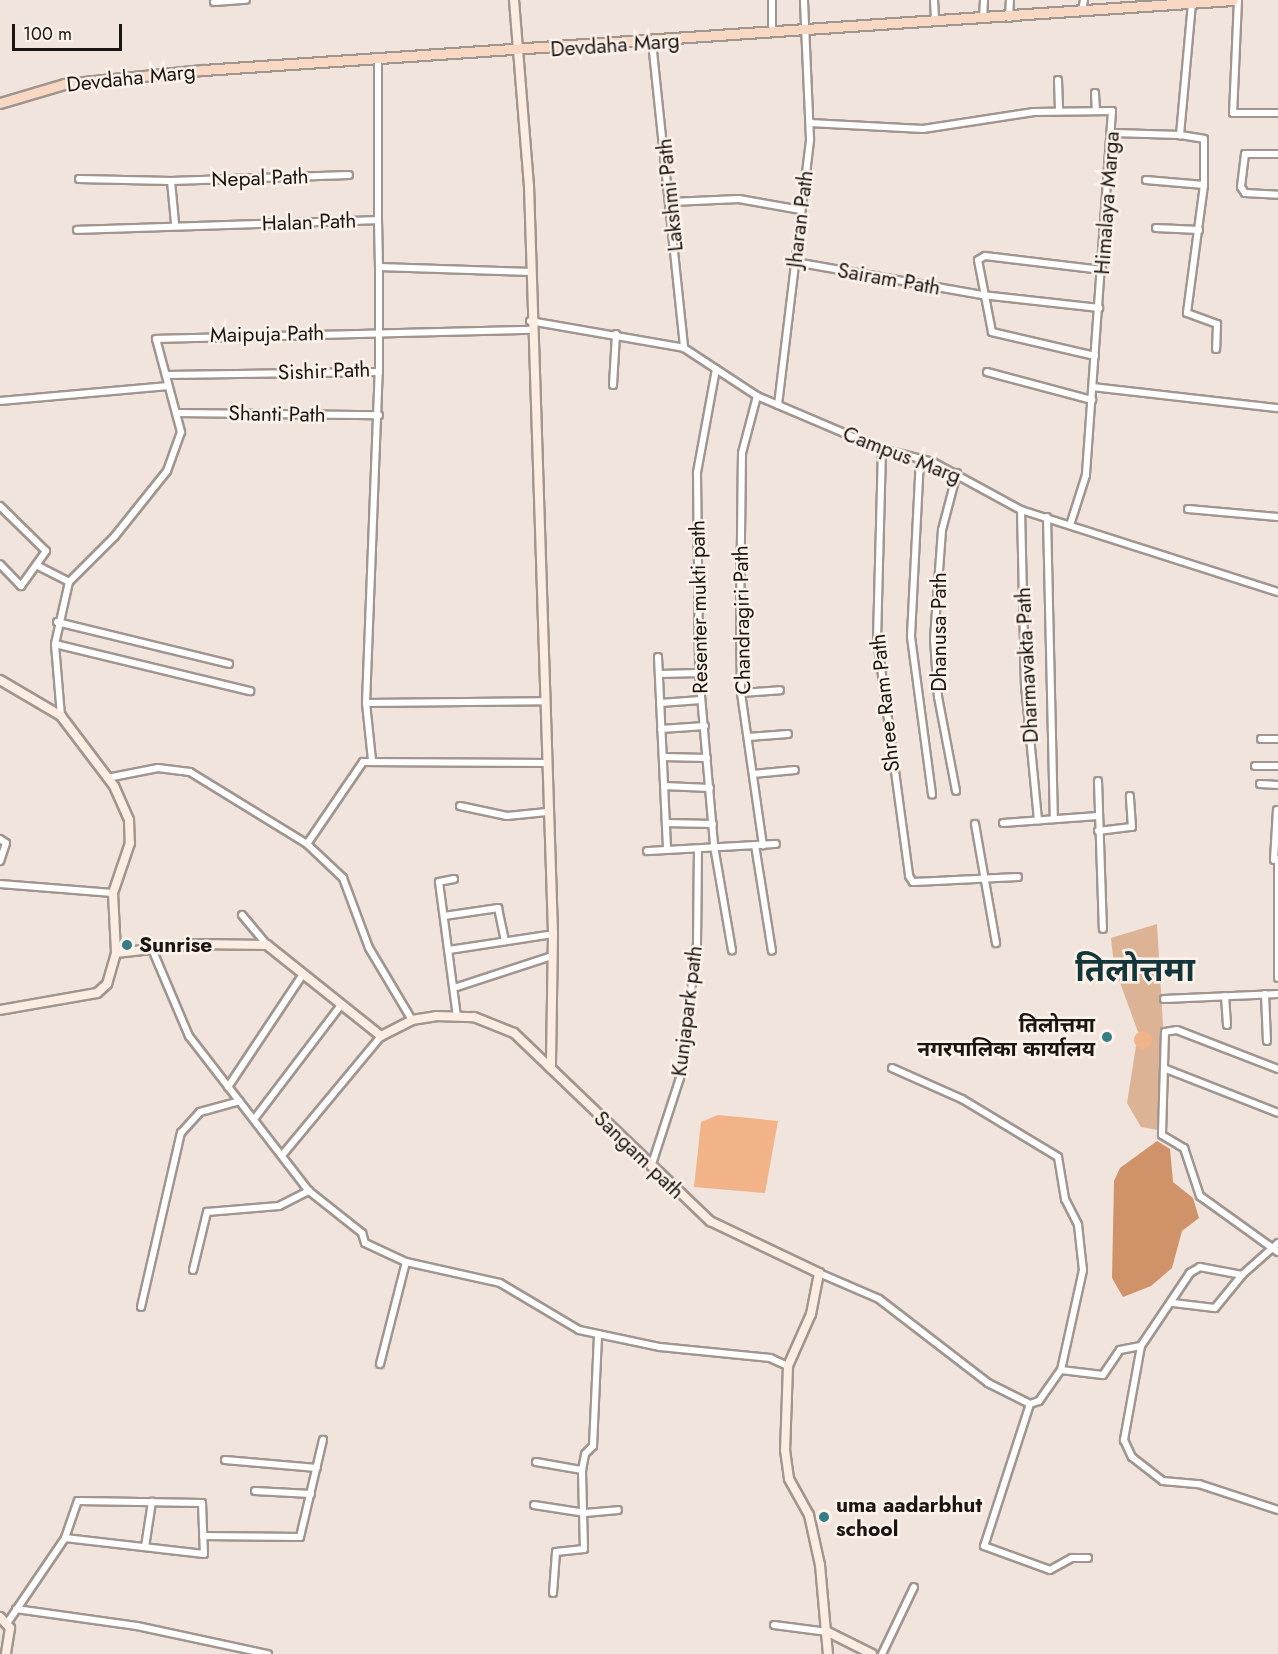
<!DOCTYPE html>
<meta charset="utf-8">
<style>
body{margin:0}
#map{position:relative;width:1278px;height:1654px;overflow:hidden;background:#f0e4dd;font-family:Jost,"Noto Sans Devanagari",sans-serif}
div>[style]{position:absolute}
[style*='--x']{left:calc(var(--x)*1px);top:calc(var(--y)*1px);width:calc(var(--w)*1px);rotate:calc(var(--a)*1deg)}
.green>*{inset:0;background:#ddb396}
.forest>*{inset:0;background:#d09369}
.water>*{inset:0;background:#f2b388}
.round{border-radius:50%}
.roads{filter:drop-shadow(2px 0 #a0968f) drop-shadow(-2px 0 #a0968f) drop-shadow(0 2px #a0968f) drop-shadow(0 -2px #a0968f)}
.street>*{height:6px;margin:-3px;padding:0 3px;transform-origin:3px;border-radius:3px;background:#fff}
.secondary>*{height:8px;margin:-4px;padding:0 4px;transform-origin:4px;border-radius:4px;background:#fcece1}
.primary>*{height:9px;margin:-4.5px;padding:0 4.5px;transform-origin:4.5px;border-radius:4.5px;background:#f8d8c2}
.dots>*{width:16px;height:16px;translate:-50% -50%;box-sizing:border-box;border:3px solid #fdf2ea;border-radius:50%}
span{translate:-50% -50%;white-space:nowrap;text-align:center;line-height:1.15;-webkit-text-stroke:5px #fdf2ea;paint-order:stroke}
.street-label{font-size:21px;color:#181512}
.poi-label{font-size:21px;color:#181512;font-weight:700}
.left{translate:0 -50%;text-align:left}
.right{translate:-100% -50%;text-align:right}
.town-label{font-size:33px;color:#13363a;font-weight:700}
.scale{position:absolute;left:12px;top:24px;width:110px;height:27px;box-sizing:border-box;border:3px solid #181512;border-top:0;padding-left:8px;font-size:18px;line-height:21px;white-space:nowrap;color:#181512;-webkit-text-stroke:4px #fdf2ea;paint-order:stroke}
</style>
<div id="map">
<div class="green">
<div style="clip-path:polygon(1157px 924px,1163px 1025px,1158px 1130px,1141px 1127px,1127px 1103px,1136px 1046px,1151px 1036px,1138px 1032px,1114px 966px,1111px 938px)"></div>
</div>
<div class="forest">
<div style="clip-path:polygon(1157px 1141px,1170px 1149px,1173px 1182px,1193px 1198px,1199px 1218px,1182px 1231px,1172px 1268px,1151px 1286px,1123px 1297px,1112px 1278px,1114px 1181px,1120px 1168px)"></div>
</div>
<div class="water">
<div class="round" style="left:1134px;top:1031px;width:18px;height:18px"></div>
<div style="clip-path:polygon(718px 1115px,778px 1121px,765px 1193px,694px 1187px,701px 1122px)"></div>
</div>
<div class="roads">
<div class="street">
<div style="--x:934;--y:0;--w:22;--a:87"></div>
<div style="--x:1238;--y:0;--w:113;--a:92.5"></div>
<div style="--x:1233;--y:113;--w:45;--a:0"></div>
<div style="--x:214;--y:2;--w:32;--a:-4"></div>
<div style="--x:1192;--y:3;--w:133;--a:95.2"></div>
<div style="--x:1180;--y:135;--w:24;--a:9"></div>
<div style="--x:1204;--y:139;--w:46;--a:90"></div>
<div style="--x:1204;--y:185;--w:129;--a:97.6"></div>
<div style="--x:1187;--y:313;--w:32;--a:20"></div>
<div style="--x:1217;--y:324;--w:25;--a:92"></div>
<div style="--x:1082;--y:11;--w:11;--a:-80"></div>
<div style="--x:1009;--y:18;--w:18;--a:-87"></div>
<div style="--x:983;--y:19;--w:19;--a:-87"></div>
<div style="--x:772;--y:33;--w:33;--a:-90"></div>
<div style="--x:652;--y:42;--w:308;--a:84"></div>
<div style="--x:1058;--y:80;--w:31;--a:88"></div>
<div style="--x:1095;--y:93;--w:17;--a:87"></div>
<div style="--x:810;--y:123;--w:113;--a:3"></div>
<div style="--x:923;--y:129;--w:112;--a:-8.7"></div>
<div style="--x:1034;--y:112;--w:78;--a:-0.7"></div>
<div style="--x:1112;--y:111;--w:365;--a:94.1"></div>
<div style="--x:1086;--y:475;--w:52;--a:107.7"></div>
<div style="--x:1114;--y:133;--w:66;--a:1.7"></div>
<div style="--x:1278;--y:154;--w:33;--a:180"></div>
<div style="--x:1245;--y:154;--w:33;--a:97"></div>
<div style="--x:1241;--y:187;--w:7;--a:56"></div>
<div style="--x:1245;--y:193;--w:33;--a:3"></div>
<div style="--x:79;--y:179;--w:92;--a:1.2"></div>
<div style="--x:171;--y:181;--w:42;--a:84.6"></div>
<div style="--x:1146;--y:180;--w:58;--a:4.9"></div>
<div style="--x:171;--y:181;--w:178;--a:-1.9"></div>
<div style="--x:671;--y:202;--w:68;--a:-2.5"></div>
<div style="--x:739;--y:199;--w:63;--a:10.1"></div>
<div style="--x:378;--y:220;--w:159;--a:-90"></div>
<div style="--x:1156;--y:228;--w:43;--a:2.7"></div>
<div style="--x:77;--y:230;--w:301;--a:-1.9"></div>
<div style="--x:378;--y:220;--w:47;--a:88.8"></div>
<div style="--x:379;--y:267;--w:152;--a:1.9"></div>
<div style="--x:795;--y:262;--w:190;--a:10"></div>
<div style="--x:982;--y:295;--w:118;--a:6.3"></div>
<div style="--x:530;--y:321;--w:156;--a:9.9"></div>
<div style="--x:684;--y:348;--w:87;--a:33.3"></div>
<div style="--x:757;--y:396;--w:136;--a:23"></div>
<div style="--x:882;--y:449;--w:53;--a:14.3"></div>
<div style="--x:933;--y:462;--w:100;--a:28.6"></div>
<div style="--x:1021;--y:510;--w:270;--a:17.7"></div>
<div style="--x:1095;--y:356;--w:106;--a:-166.9"></div>
<div style="--x:992;--y:332;--w:73;--a:-101"></div>
<div style="--x:978;--y:260;--w:8;--a:-30"></div>
<div style="--x:985;--y:256;--w:118;--a:6.8"></div>
<div style="--x:716;--y:369;--w:106;--a:100.4"></div>
<div style="--x:697;--y:473;--w:200;--a:89.4"></div>
<div style="--x:699;--y:673;--w:174;--a:85"></div>
<div style="--x:714;--y:846;--w:106;--a:80.2"></div>
<div style="--x:987;--y:372;--w:109;--a:14.9"></div>
<div style="--x:166;--y:375;--w:213;--a:-0.8"></div>
<div style="--x:379;--y:372;--w:105;--a:-90"></div>
<div style="--x:613;--y:385;--w:51;--a:-86.6"></div>
<div style="--x:1093;--y:387;--w:186;--a:6.5"></div>
<div style="--x:757;--y:396;--w:59;--a:104.7"></div>
<div style="--x:742;--y:453;--w:164;--a:90.7"></div>
<div style="--x:740;--y:617;--w:76;--a:89.2"></div>
<div style="--x:741;--y:693;--w:154;--a:81.8"></div>
<div style="--x:0;--y:401;--w:169;--a:-5.1"></div>
<div style="--x:778;--y:405;--w:268;--a:-83.1"></div>
<div style="--x:810;--y:139;--w:139;--a:-92.5"></div>
<div style="--x:176;--y:413;--w:203;--a:0.6"></div>
<div style="--x:882;--y:449;--w:189;--a:91.5"></div>
<div style="--x:877;--y:638;--w:240;--a:82.3"></div>
<div style="--x:909;--y:876;--w:7;--a:56"></div>
<div style="--x:913;--y:882;--w:105;--a:-2.7"></div>
<div style="--x:920;--y:458;--w:179;--a:92.9"></div>
<div style="--x:911;--y:637;--w:159;--a:82.4"></div>
<div style="--x:0;--y:506;--w:64;--a:44.4"></div>
<div style="--x:46;--y:551;--w:43;--a:125.5"></div>
<div style="--x:21;--y:586;--w:30;--a:-134"></div>
<div style="--x:1188;--y:509;--w:90;--a:5.1"></div>
<div style="--x:1021;--y:510;--w:175;--a:88.7"></div>
<div style="--x:1025;--y:685;--w:136;--a:84.5"></div>
<div style="--x:1047;--y:517;--w:301;--a:88.7"></div>
<div style="--x:38;--y:566;--w:35;--a:27"></div>
<div style="--x:57;--y:622;--w:177;--a:13.7"></div>
<div style="--x:55;--y:644;--w:201;--a:13.6"></div>
<div style="--x:658;--y:657;--w:193;--a:87.3"></div>
<div style="--x:659;--y:674;--w:40;--a:-1.4"></div>
<div style="--x:741;--y:693;--w:39;--a:-4"></div>
<div style="--x:366;--y:703;--w:178;--a:-0.6"></div>
<div style="--x:660;--y:703;--w:41;--a:-4.2"></div>
<div style="--x:61;--y:716;--w:72;--a:-94.8"></div>
<div style="--x:55;--y:644;--w:64;--a:-77.3"></div>
<div style="--x:69;--y:582;--w:65;--a:-45"></div>
<div style="--x:115;--y:536;--w:83;--a:-51.3"></div>
<div style="--x:167;--y:471;--w:41;--a:-70.3"></div>
<div style="--x:181;--y:432;--w:96;--a:-105"></div>
<div style="--x:156;--y:339;--w:374;--a:-1.4"></div>
<div style="--x:661;--y:729;--w:44;--a:-3.9"></div>
<div style="--x:748;--y:737;--w:40;--a:-4.3"></div>
<div style="--x:1261;--y:739;--w:17;--a:0"></div>
<div style="--x:663;--y:757;--w:44;--a:1.3"></div>
<div style="--x:372;--y:760;--w:57;--a:-96"></div>
<div style="--x:366;--y:703;--w:331;--a:-87.8"></div>
<div style="--x:1255;--y:766;--w:23;--a:0"></div>
<div style="--x:753;--y:774;--w:42;--a:-5.4"></div>
<div style="--x:107;--y:778;--w:52;--a:-11.1"></div>
<div style="--x:158;--y:768;--w:32;--a:7"></div>
<div style="--x:190;--y:772;--w:137;--a:31.6"></div>
<div style="--x:1098;--y:781;--w:148;--a:88.1"></div>
<div style="--x:1260;--y:784;--w:18;--a:3"></div>
<div style="--x:664;--y:786;--w:46;--a:2.5"></div>
<div style="--x:956;--y:791;--w:96;--a:-100.8"></div>
<div style="--x:938;--y:697;--w:58;--a:-93.9"></div>
<div style="--x:934;--y:639;--w:109;--a:-85.8"></div>
<div style="--x:942;--y:530;--w:59;--a:-75.3"></div>
<div style="--x:460;--y:806;--w:48;--a:12"></div>
<div style="--x:507;--y:816;--w:40;--a:-5.7"></div>
<div style="--x:666;--y:823;--w:47;--a:1.2"></div>
<div style="--x:1003;--y:823;--w:95;--a:-4.2"></div>
<div style="--x:975;--y:824;--w:121;--a:80"></div>
<div style="--x:1098;--y:831;--w:34;--a:-7"></div>
<div style="--x:1132;--y:827;--w:31;--a:-94"></div>
<div style="--x:0;--y:839;--w:7;--a:34"></div>
<div style="--x:6;--y:843;--w:19;--a:108"></div>
<div style="--x:755;--y:845;--w:107;--a:80.9"></div>
<div style="--x:647;--y:851;--w:129;--a:-3.1"></div>
<div style="--x:1278;--y:859;--w:119;--a:90"></div>
<div style="--x:1274;--y:860;--w:50;--a:-86.6"></div>
<div style="--x:454;--y:879;--w:15;--a:169"></div>
<div style="--x:439;--y:882;--w:136;--a:82.4"></div>
<div style="--x:0;--y:884;--w:113;--a:4.6"></div>
<div style="--x:242;--y:915;--w:39;--a:50"></div>
<div style="--x:444;--y:916;--w:55;--a:-8.4"></div>
<div style="--x:498;--y:908;--w:34;--a:78"></div>
<div style="--x:152;--y:949;--w:95;--a:67"></div>
<div style="--x:189;--y:1036;--w:196;--a:52.3"></div>
<div style="--x:309;--y:1191;--w:68;--a:38.4"></div>
<div style="--x:362;--y:1233;--w:10;--a:73"></div>
<div style="--x:365;--y:1243;--w:45;--a:24.9"></div>
<div style="--x:406;--y:1262;--w:96;--a:12.6"></div>
<div style="--x:500;--y:1283;--w:92;--a:30.7"></div>
<div style="--x:579;--y:1330;--w:83;--a:11.9"></div>
<div style="--x:660;--y:1347;--w:111;--a:5.7"></div>
<div style="--x:770;--y:1358;--w:20;--a:24"></div>
<div style="--x:449;--y:950;--w:105;--a:-8.7"></div>
<div style="--x:454;--y:988;--w:103;--a:-18.1"></div>
<div style="--x:1265;--y:994;--w:47;--a:87.6"></div>
<div style="--x:1225;--y:996;--w:29;--a:86"></div>
<div style="--x:1164;--y:999;--w:114;--a:-2.5"></div>
<div style="--x:412;--y:1020;--w:84;--a:-120.8"></div>
<div style="--x:369;--y:948;--w:75;--a:-110.4"></div>
<div style="--x:343;--y:878;--w:50;--a:-136.6"></div>
<div style="--x:307;--y:844;--w:99;--a:-55.7"></div>
<div style="--x:363;--y:762;--w:183;--a:0.3"></div>
<div style="--x:892;--y:1068;--w:77;--a:23.9"></div>
<div style="--x:962;--y:1099;--w:112;--a:31.1"></div>
<div style="--x:1058;--y:1157;--w:43;--a:80.5"></div>
<div style="--x:1065;--y:1199;--w:29;--a:63"></div>
<div style="--x:1078;--y:1225;--w:45;--a:83.7"></div>
<div style="--x:1083;--y:1270;--w:102;--a:102.4"></div>
<div style="--x:1166;--y:1069;--w:120;--a:21.4"></div>
<div style="--x:1278;--y:1069;--w:108;--a:-158.9"></div>
<div style="--x:1177;--y:1030;--w:12;--a:171"></div>
<div style="--x:1165;--y:1032;--w:103;--a:91.7"></div>
<div style="--x:1162;--y:1135;--w:26;--a:31"></div>
<div style="--x:1184;--y:1148;--w:51;--a:71.6"></div>
<div style="--x:1200;--y:1196;--w:96;--a:35.7"></div>
<div style="--x:228;--y:1087;--w:136;--a:-56.4"></div>
<div style="--x:255;--y:1118;--w:142;--a:-52.7"></div>
<div style="--x:284;--y:1153;--w:152;--a:-50.3"></div>
<div style="--x:651;--y:1167;--w:94;--a:-72"></div>
<div style="--x:680;--y:1078;--w:135;--a:-82.8"></div>
<div style="--x:697;--y:944;--w:95;--a:-89.4"></div>
<div style="--x:1278;--y:1243;--w:48;--a:138.4"></div>
<div style="--x:1242;--y:1275;--w:43;--a:-169.2"></div>
<div style="--x:1200;--y:1267;--w:12;--a:149"></div>
<div style="--x:1190;--y:1273;--w:88;--a:123.9"></div>
<div style="--x:1141;--y:1346;--w:96;--a:100.3"></div>
<div style="--x:1124;--y:1440;--w:19;--a:65"></div>
<div style="--x:1132;--y:1457;--w:39;--a:38"></div>
<div style="--x:1163;--y:1481;--w:36;--a:5"></div>
<div style="--x:1199;--y:1484;--w:83;--a:18.2"></div>
<div style="--x:193;--y:1270;--w:60;--a:-76.4"></div>
<div style="--x:207;--y:1212;--w:72;--a:-4.8"></div>
<div style="--x:279;--y:1206;--w:34;--a:-27"></div>
<div style="--x:819;--y:1273;--w:65;--a:23.4"></div>
<div style="--x:879;--y:1299;--w:138;--a:37.6"></div>
<div style="--x:988;--y:1383;--w:47;--a:26.6"></div>
<div style="--x:1030;--y:1404;--w:9;--a:-18"></div>
<div style="--x:1039;--y:1401;--w:38;--a:-55"></div>
<div style="--x:1061;--y:1370;--w:42;--a:6.8"></div>
<div style="--x:1103;--y:1375;--w:30;--a:-56"></div>
<div style="--x:1120;--y:1350;--w:21;--a:-11"></div>
<div style="--x:1173;--y:1303;--w:42;--a:6.8"></div>
<div style="--x:1215;--y:1308;--w:43;--a:-50.7"></div>
<div style="--x:141;--y:1307;--w:179;--a:-77.1"></div>
<div style="--x:181;--y:1133;--w:28;--a:-48"></div>
<div style="--x:200;--y:1112;--w:41;--a:-15.4"></div>
<div style="--x:380;--y:1364;--w:105;--a:-75.7"></div>
<div style="--x:1030;--y:1404;--w:149;--a:107.9"></div>
<div style="--x:984;--y:1546;--w:70;--a:20"></div>
<div style="--x:1050;--y:1570;--w:25;--a:-29"></div>
<div style="--x:1072;--y:1558;--w:16;--a:0"></div>
<div style="--x:225;--y:1460;--w:92;--a:5"></div>
<div style="--x:536;--y:1462;--w:47;--a:9.9"></div>
<div style="--x:255;--y:1491;--w:56;--a:3.1"></div>
<div style="--x:534;--y:1505;--w:52;--a:8.9"></div>
<div style="--x:585;--y:1513;--w:33;--a:-5"></div>
<div style="--x:203;--y:1536;--w:97;--a:0.6"></div>
<div style="--x:300;--y:1537;--w:100;--a:-76.7"></div>
<div style="--x:145;--y:1547;--w:46;--a:-81.2"></div>
<div style="--x:553;--y:1593;--w:41;--a:-85.8"></div>
<div style="--x:556;--y:1552;--w:28;--a:-6"></div>
<div style="--x:584;--y:1549;--w:79;--a:-91.5"></div>
<div style="--x:582;--y:1470;--w:16;--a:-79"></div>
<div style="--x:585;--y:1454;--w:11;--a:-45"></div>
<div style="--x:593;--y:1446;--w:112;--a:-87.4"></div>
<div style="--x:16;--y:1609;--w:122;--a:8"></div>
<div style="--x:137;--y:1626;--w:134;--a:12.1"></div>
<div style="--x:8;--y:1622;--w:102;--a:-55.8"></div>
<div style="--x:65;--y:1538;--w:39;--a:-71"></div>
<div style="--x:78;--y:1501;--w:124;--a:0.9"></div>
<div style="--x:202;--y:1503;--w:51;--a:87.8"></div>
<div style="--x:204;--y:1554;--w:140;--a:-173.4"></div>
<div style="--x:774;--y:1625;--w:54;--a:7.4"></div>
<div style="--x:882;--y:1654;--w:74;--a:-64.5"></div>
</div>
<div class="secondary">
<div style="--x:514;--y:0;--w:187;--a:85.4"></div>
<div style="--x:529;--y:186;--w:748;--a:88.16"></div>
<div style="--x:553;--y:934;--w:134;--a:90.9"></div>
<div style="--x:0;--y:680;--w:71;--a:30.5"></div>
<div style="--x:61;--y:716;--w:88;--a:52.9"></div>
<div style="--x:114;--y:786;--w:37;--a:66"></div>
<div style="--x:129;--y:820;--w:23;--a:88"></div>
<div style="--x:130;--y:843;--w:53;--a:108.8"></div>
<div style="--x:113;--y:893;--w:60;--a:87.1"></div>
<div style="--x:116;--y:953;--w:32;--a:106"></div>
<div style="--x:107;--y:984;--w:13;--a:138"></div>
<div style="--x:97;--y:993;--w:98;--a:170.1"></div>
<div style="--x:116;--y:953;--w:81;--a:-6.3"></div>
<div style="--x:197;--y:944;--w:70;--a:0.8"></div>
<div style="--x:267;--y:945;--w:146;--a:38.6"></div>
<div style="--x:381;--y:1036;--w:35;--a:-27"></div>
<div style="--x:412;--y:1020;--w:24;--a:-9"></div>
<div style="--x:436;--y:1016;--w:38;--a:2"></div>
<div style="--x:474;--y:1017;--w:43;--a:21.8"></div>
<div style="--x:514;--y:1033;--w:272;--a:43.8"></div>
<div style="--x:710;--y:1221;--w:121;--a:25.5"></div>
<div style="--x:819;--y:1273;--w:42;--a:101"></div>
<div style="--x:811;--y:1314;--w:57;--a:113.9"></div>
<div style="--x:788;--y:1366;--w:84;--a:92"></div>
<div style="--x:785;--y:1450;--w:29;--a:82"></div>
<div style="--x:789;--y:1479;--w:41;--a:60.9"></div>
<div style="--x:809;--y:1515;--w:51;--a:77.6"></div>
<div style="--x:820;--y:1565;--w:89;--a:84.9"></div>
<div style="--x:0;--y:1617;--w:15;--a:48"></div>
<div style="--x:10;--y:1628;--w:26;--a:99"></div>
<div style="--x:828;--y:1632;--w:49;--a:26.6"></div>
</div>
<div class="primary">
<div style="--x:0;--y:103;--w:67;--a:-16.5"></div>
<div style="--x:64;--y:84;--w:140;--a:-5.8"></div>
<div style="--x:203;--y:70;--w:1032;--a:-3.89"></div>
</div>
</div>
<div class="dots">
<div style="left:127px;top:945px;background:#367e86"></div>
<div style="left:1107px;top:1037px;background:#367e86"></div>
<div style="left:824px;top:1517px;background:#367e86"></div>
</div>
<div class="street-label">
<span style="left:615px;top:45px;rotate:-4deg">Devdaha Marg</span>
<span style="left:131px;top:78px;rotate:-6deg">Devdaha Marg</span>
<span style="left:260px;top:178px;rotate:-2deg">Nepal Path</span>
<span style="left:670px;top:195px;rotate:-96deg">Lakshmi Path</span>
<span style="left:1107px;top:203px;rotate:-86deg">Himalaya Marga</span>
<span style="left:800px;top:219px;rotate:-83deg">Jharan Path</span>
<span style="left:309px;top:222px;rotate:-2deg">Halan Path</span>
<span style="left:889px;top:279px;rotate:10deg">Sairam Path</span>
<span style="left:267px;top:334px;rotate:-1deg">Maipuja Path</span>
<span style="left:324px;top:371px;rotate:-2deg">Sishir Path</span>
<span style="left:277px;top:414px;rotate:1deg">Shanti Path</span>
<span style="left:902px;top:455px;rotate:21deg">Campus Marg</span>
<span style="left:699px;top:607px;rotate:-91deg">Resenter mukti path</span>
<span style="left:742px;top:620px;rotate:-91deg">Chandragiri Path</span>
<span style="left:939px;top:632px;rotate:-90deg">Dhanusa Path</span>
<span style="left:1027px;top:665px;rotate:-93deg">Dharmavakta Path</span>
<span style="left:885px;top:703px;rotate:-96deg">Shree Ram Path</span>
<span style="left:687px;top:1011px;rotate:-83deg">Kunjapark path</span>
<span style="left:639px;top:1155px;rotate:44deg">Sangam path</span>
</div>
<div class="poi-label">
<span class="left" style="left:139px;top:945px">Sunrise</span>
<span class="right" style="left:1095px;top:1037px">तिलोत्तमा<br>नगरपालिका कार्यालय</span>
<span class="left" style="left:836px;top:1517px">uma aadarbhut<br>school</span>
</div>
<div class="town-label">
<span style="left:1135px;top:970px">तिलोत्तमा</span>
</div>
<div class="scale">100 m</div>
</div>
